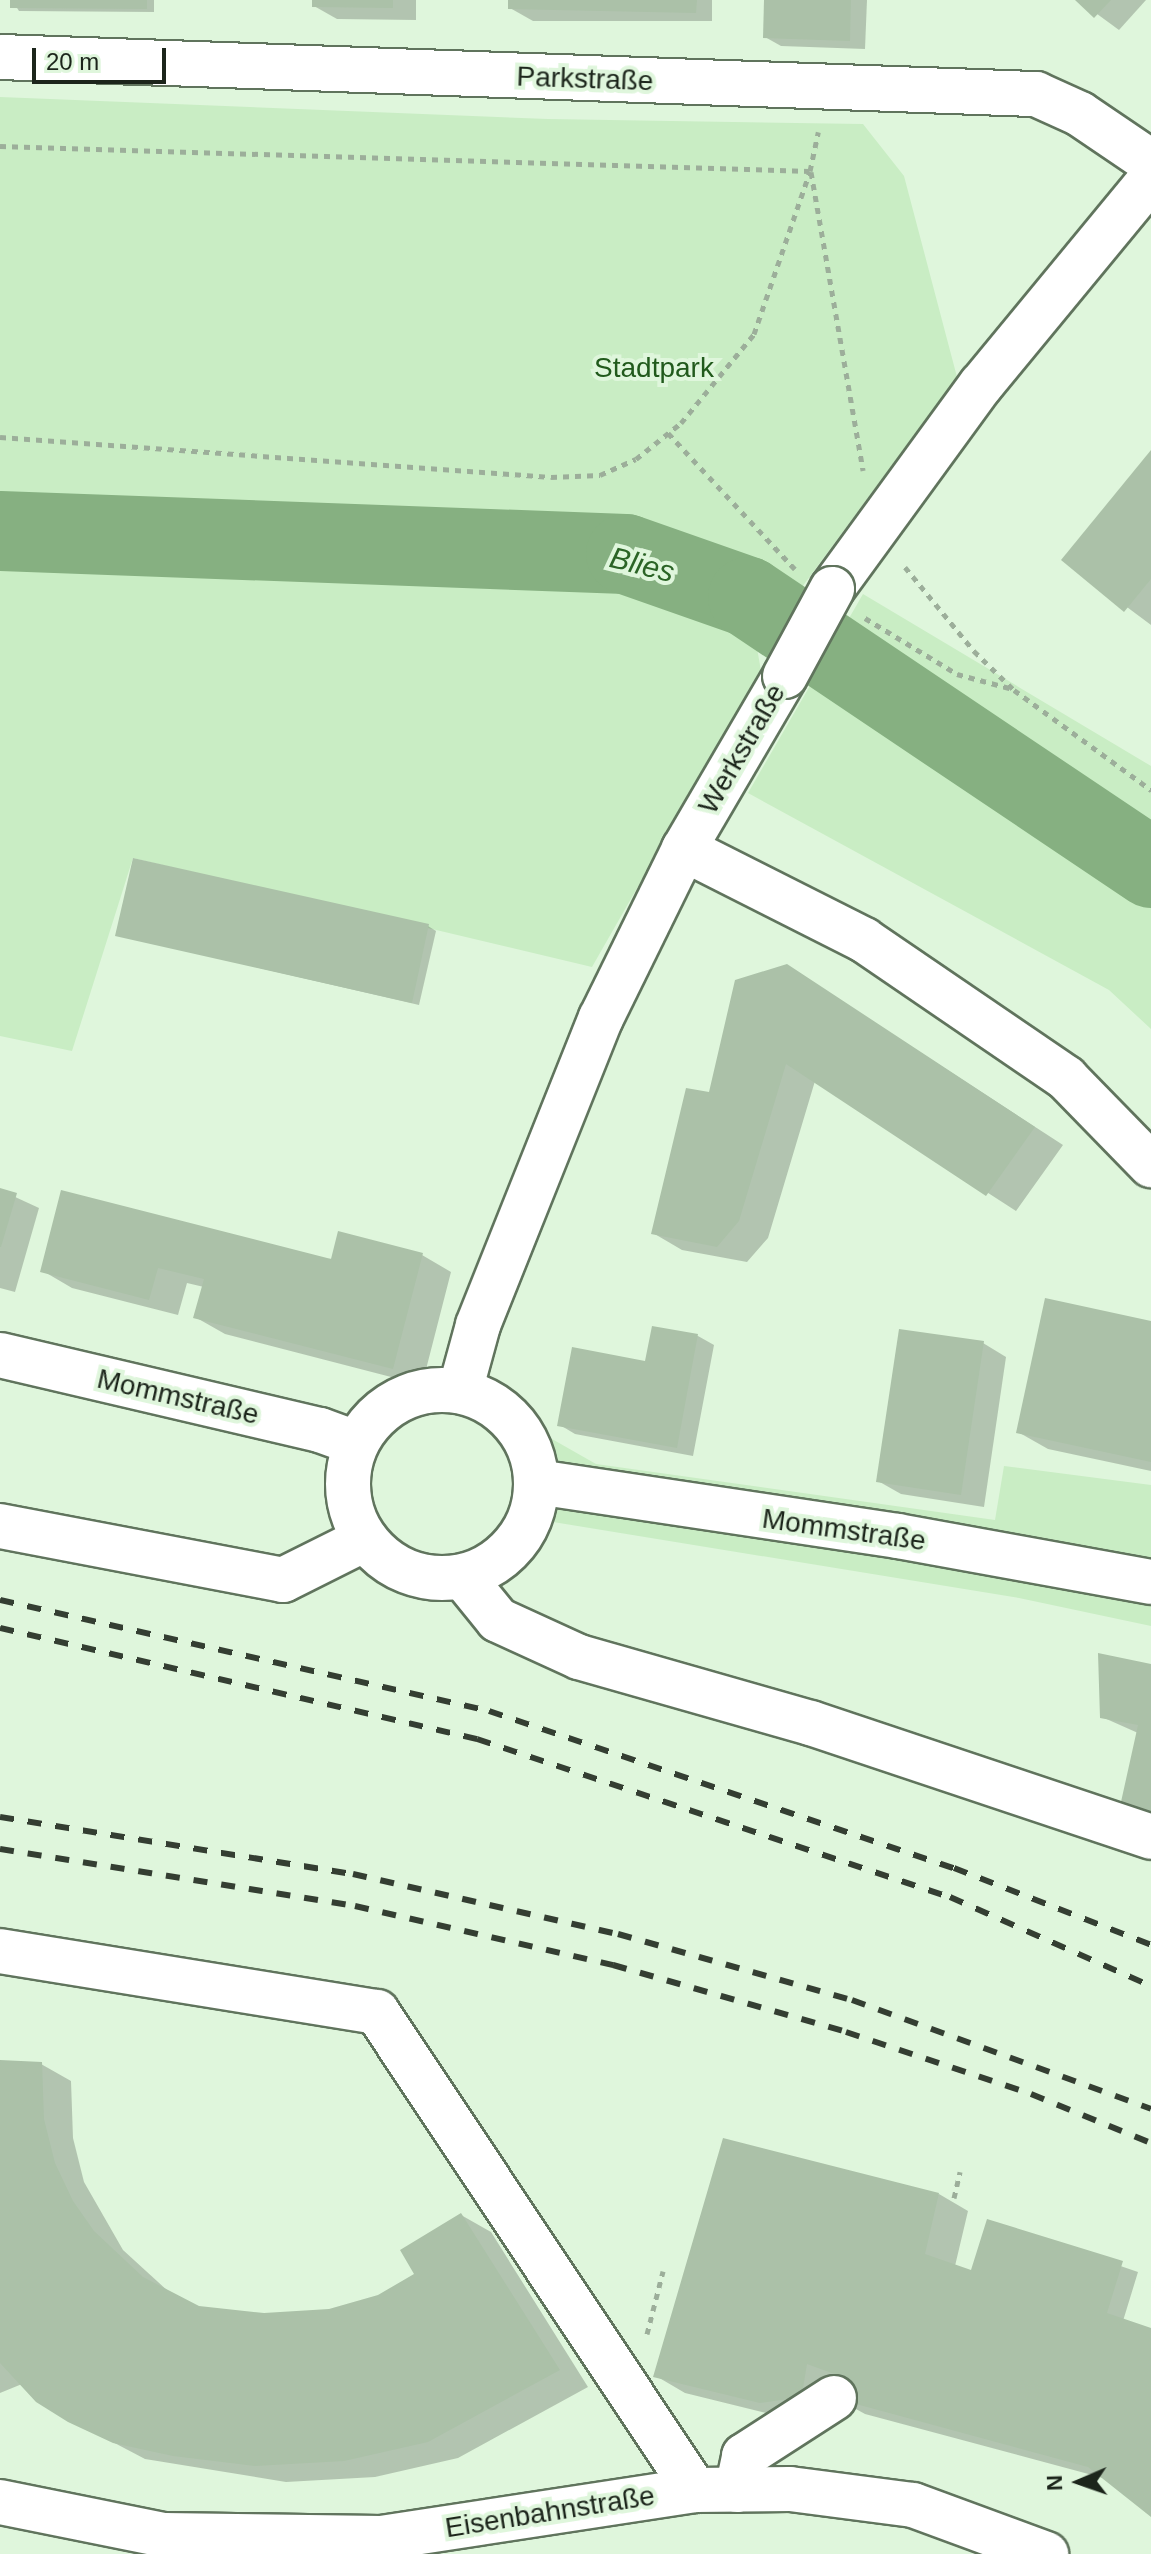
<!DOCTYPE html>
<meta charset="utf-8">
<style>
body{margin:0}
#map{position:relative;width:1151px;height:2554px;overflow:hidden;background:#dff6dc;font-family:Helvetica,sans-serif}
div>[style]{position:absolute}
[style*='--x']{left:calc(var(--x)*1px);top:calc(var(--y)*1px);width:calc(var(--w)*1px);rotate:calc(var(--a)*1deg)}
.green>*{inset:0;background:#c9edc4}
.shadow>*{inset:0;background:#0003}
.river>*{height:80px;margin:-40px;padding:0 40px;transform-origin:40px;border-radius:40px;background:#86b081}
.building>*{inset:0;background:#abc1a8}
.path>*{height:5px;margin-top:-2.5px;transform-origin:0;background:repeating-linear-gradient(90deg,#9cae9a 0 6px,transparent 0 12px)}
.roads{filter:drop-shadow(2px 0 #60745d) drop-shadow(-2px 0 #60745d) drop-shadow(0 2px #60745d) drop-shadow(0 -2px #60745d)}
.minor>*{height:44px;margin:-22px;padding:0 22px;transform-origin:22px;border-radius:22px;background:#fff}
.major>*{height:44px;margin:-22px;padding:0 22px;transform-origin:22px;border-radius:22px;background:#fff}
.major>.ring{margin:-22px;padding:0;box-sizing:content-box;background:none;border:44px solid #fff;border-radius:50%}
.rail>*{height:6px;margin-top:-3px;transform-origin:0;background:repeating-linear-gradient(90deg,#343e32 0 14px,transparent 0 28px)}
.bridges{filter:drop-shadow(2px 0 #60745d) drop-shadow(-2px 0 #60745d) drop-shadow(0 2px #60745d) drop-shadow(0 -2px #60745d)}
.minor-bridge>*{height:44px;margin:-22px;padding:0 22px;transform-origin:22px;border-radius:22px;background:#fff}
span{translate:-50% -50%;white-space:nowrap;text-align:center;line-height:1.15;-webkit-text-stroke:8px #dff6dc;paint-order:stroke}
.street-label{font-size:28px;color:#1c251b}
.park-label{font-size:28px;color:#215a1c}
.water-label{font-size:30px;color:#2b6426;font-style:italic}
.north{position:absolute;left:1039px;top:2442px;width:80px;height:80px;-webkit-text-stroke:6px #dff6dc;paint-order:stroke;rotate:268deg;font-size:22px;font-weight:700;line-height:32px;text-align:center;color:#1c251b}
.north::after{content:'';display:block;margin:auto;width:28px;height:36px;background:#1c251b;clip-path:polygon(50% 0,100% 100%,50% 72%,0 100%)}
.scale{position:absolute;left:32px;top:48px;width:134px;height:36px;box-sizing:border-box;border:4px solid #1c251b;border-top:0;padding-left:10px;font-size:24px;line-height:28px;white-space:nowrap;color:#1c251b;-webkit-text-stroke:6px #dff6dc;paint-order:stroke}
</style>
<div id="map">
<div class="green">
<div style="clip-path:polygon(0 97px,548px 119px,863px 124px,904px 176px,957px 377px,757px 648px,761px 671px,592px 967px,133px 858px,72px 1051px,0 1036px)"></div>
<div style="clip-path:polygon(863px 594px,1151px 766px,1151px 1029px,1109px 990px,748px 793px)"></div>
<div style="clip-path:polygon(552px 1439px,596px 1464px,995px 1520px,1004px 1466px,1151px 1485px,1151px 1626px,1019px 1598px,547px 1521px)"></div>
</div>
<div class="shadow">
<div style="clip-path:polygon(12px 0,154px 0,154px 12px,19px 11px)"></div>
<div style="clip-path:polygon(314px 0,416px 0,416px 20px,337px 19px,314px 6px)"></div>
<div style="clip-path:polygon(510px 0,712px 0,712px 21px,533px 21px,510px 8px)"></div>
<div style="clip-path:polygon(766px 0,867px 0,865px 49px,781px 46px,765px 37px)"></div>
<div style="clip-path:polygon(1078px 0,1146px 0,1119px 30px)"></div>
<div style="clip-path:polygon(1151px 453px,1151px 625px,1064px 560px)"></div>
<div style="clip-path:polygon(428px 926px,436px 931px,419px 1005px,118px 935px)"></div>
<div style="clip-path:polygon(787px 966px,1063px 1145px,1016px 1211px,815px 1081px,768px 1238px,747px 1262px,682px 1250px,653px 1233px)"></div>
<div style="clip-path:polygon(0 1190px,39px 1208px,15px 1292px,0 1288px)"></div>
<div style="clip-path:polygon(422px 1255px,451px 1272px,422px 1385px,225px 1334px,195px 1317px,204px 1287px,187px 1283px,178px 1315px,72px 1288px,43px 1271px)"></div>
<div style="clip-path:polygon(1151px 1323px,1151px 1471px,1048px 1449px,1018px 1432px)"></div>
<div style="clip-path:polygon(654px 1328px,698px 1336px,714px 1345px,693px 1456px,575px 1434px,560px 1425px,647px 1363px)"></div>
<div style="clip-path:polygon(983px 1343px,1006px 1357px,984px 1507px,901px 1494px,878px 1481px)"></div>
<div style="clip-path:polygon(1151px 1666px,1138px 1733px,1102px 1717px)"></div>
<div style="clip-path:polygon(0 2062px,41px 2064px,71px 2081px,73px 2138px,84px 2182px,123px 2250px,169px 2292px,198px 2308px,264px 2315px,330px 2311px,379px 2297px,417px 2274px,461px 2215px,491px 2232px,588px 2387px,458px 2458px,375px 2477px,286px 2482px,145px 2459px,67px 2418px,22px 2384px,0 2393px)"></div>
<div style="clip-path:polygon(939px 2194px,968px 2211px,955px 2266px,973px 2272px,989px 2221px,1138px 2272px,1123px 2321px,1151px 2330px,1151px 2514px,1107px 2479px,865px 2414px,836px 2398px,791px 2419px,685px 2393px,656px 2376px)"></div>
</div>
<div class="river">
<div style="--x:0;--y:531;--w:626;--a:2.1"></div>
<div style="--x:626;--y:554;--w:129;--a:19.4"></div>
<div style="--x:748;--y:597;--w:486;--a:33.9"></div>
</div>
<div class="building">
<div style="clip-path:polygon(10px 0,147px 0,147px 9px,10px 8px)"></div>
<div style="clip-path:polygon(312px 0,393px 0,393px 8px,312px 7px)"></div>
<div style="clip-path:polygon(508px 0,697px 0,696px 13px,508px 9px)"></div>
<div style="clip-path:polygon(764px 0,851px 0,850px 41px,763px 38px)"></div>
<div style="clip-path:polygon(1075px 0,1111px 0,1094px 18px)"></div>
<div style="clip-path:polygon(1151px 450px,1151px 579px,1124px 612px,1061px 560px)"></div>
<div style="clip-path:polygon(133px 858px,429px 924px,412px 1003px,115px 936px)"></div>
<div style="clip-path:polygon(787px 964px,1035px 1127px,986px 1196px,786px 1064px,739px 1221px,717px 1247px,651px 1234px,686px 1088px,709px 1092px,735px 980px)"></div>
<div style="clip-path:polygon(0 1188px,17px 1193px,1px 1247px,0 1247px)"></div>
<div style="clip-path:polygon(61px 1190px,331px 1259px,338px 1231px,423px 1253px,393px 1369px,193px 1318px,204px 1279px,158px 1268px,149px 1300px,40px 1272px)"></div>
<div style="clip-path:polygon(1045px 1298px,1151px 1321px,1151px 1462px,1016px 1433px)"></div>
<div style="clip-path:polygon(652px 1326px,698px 1334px,677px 1448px,557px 1426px,572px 1347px,645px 1361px)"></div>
<div style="clip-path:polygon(899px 1329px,984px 1341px,961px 1495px,876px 1482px)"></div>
<div style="clip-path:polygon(1098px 1653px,1151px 1664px,1151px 1818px,1119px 1811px,1138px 1725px,1100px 1718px)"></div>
<div style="clip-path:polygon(0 2060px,42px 2062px,44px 2119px,55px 2163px,73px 2201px,94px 2231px,143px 2277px,199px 2306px,264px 2313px,329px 2309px,378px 2295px,414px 2274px,400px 2250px,461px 2213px,560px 2370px,428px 2442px,344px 2461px,255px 2466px,173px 2456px,113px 2443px,68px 2422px,36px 2402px,0 2363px)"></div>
<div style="clip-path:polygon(723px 2138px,939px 2193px,925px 2254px,971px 2270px,987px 2219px,1123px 2261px,1107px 2313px,1151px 2328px,1151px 2517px,1088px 2467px,834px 2398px,848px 2379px,807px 2364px,803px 2388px,788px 2399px,760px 2403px,653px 2377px)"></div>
</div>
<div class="path">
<div style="--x:0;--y:146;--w:810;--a:1.77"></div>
<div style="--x:810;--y:171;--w:40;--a:-78"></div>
<div style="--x:811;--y:172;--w:303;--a:80.1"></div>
<div style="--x:668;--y:433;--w:186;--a:47"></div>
<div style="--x:0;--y:437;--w:552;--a:4.15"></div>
<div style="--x:551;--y:477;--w:49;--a:-2.3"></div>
<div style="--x:600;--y:475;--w:39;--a:-24"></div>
<div style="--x:636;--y:459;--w:58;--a:-38.7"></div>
<div style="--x:681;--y:423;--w:115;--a:-50.6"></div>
<div style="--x:754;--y:334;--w:172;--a:-71"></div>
<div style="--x:905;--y:567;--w:109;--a:50.6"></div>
<div style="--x:974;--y:651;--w:56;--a:44.3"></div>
<div style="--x:1014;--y:690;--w:170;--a:36.1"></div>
<div style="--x:865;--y:618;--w:108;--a:31.3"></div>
<div style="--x:957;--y:674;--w:58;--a:15"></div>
<div style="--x:954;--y:2198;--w:27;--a:-77"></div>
<div style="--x:647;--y:2334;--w:65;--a:-75.7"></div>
</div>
<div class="roads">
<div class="minor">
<div style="--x:0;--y:57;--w:1037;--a:2.05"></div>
<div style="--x:1036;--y:94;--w:48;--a:24.4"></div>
<div style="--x:1080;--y:114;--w:86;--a:34.1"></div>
<div style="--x:832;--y:589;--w:253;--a:-53.9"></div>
<div style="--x:981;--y:385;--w:267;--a:-50.5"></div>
<div style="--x:684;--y:849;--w:202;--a:26.8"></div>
<div style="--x:864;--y:940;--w:245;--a:34.3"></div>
<div style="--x:1066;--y:1078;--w:122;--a:45.7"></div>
<div style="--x:460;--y:1391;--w:68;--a:-74.7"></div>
<div style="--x:478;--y:1325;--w:331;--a:-68.2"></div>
<div style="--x:601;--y:1018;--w:188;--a:-63.8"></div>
<div style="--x:684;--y:849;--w:200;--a:-59.7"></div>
<div style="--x:0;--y:1526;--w:288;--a:10.8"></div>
<div style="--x:283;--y:1580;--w:92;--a:-26.6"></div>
<div style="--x:463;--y:1577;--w:55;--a:50.9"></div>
<div style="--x:498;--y:1620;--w:89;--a:24.6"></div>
<div style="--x:579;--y:1657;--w:241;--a:15.9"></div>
<div style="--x:811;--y:1723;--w:359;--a:18.5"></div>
<div style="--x:0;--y:1951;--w:382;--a:9.2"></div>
<div style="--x:377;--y:2012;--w:574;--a:56.37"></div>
<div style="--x:737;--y:2490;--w:35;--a:-78"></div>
<div style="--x:744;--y:2456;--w:107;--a:-32.8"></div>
<div style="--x:0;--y:2502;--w:167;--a:11.4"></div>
<div style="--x:164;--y:2535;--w:217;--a:0.8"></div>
<div style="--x:381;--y:2538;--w:318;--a:-8.7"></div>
<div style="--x:695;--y:2490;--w:95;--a:-0.6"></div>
<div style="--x:790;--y:2489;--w:124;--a:7.4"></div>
<div style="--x:913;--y:2505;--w:142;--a:20.2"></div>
</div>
<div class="major">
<div style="--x:0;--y:1355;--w:329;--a:13.2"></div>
<div style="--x:320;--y:1430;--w:37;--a:20"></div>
<div class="ring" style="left:348px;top:1390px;width:144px;height:144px"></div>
<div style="--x:537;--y:1482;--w:365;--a:8.5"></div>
<div style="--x:898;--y:1536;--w:257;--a:10.3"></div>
</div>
</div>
<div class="rail">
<div style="--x:0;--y:1600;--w:501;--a:12.79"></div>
<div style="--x:489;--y:1711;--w:491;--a:18.7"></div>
<div style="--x:954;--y:1868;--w:212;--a:21.3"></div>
<div style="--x:0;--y:1628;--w:490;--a:13.1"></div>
<div style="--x:477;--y:1739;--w:499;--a:18.5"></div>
<div style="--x:950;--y:1897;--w:220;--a:23.9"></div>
<div style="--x:0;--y:1817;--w:358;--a:9.2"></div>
<div style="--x:353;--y:1874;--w:272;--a:12.8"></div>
<div style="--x:618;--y:1934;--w:243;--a:15.8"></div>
<div style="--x:852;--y:2000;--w:318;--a:20"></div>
<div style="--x:0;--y:1849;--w:360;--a:9.1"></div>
<div style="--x:355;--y:1906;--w:265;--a:12.9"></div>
<div style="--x:613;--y:1965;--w:242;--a:16"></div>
<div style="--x:846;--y:2032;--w:195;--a:18.5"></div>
<div style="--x:1031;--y:2094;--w:130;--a:22.2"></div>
</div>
<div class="bridges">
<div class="minor-bridge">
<div style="--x:785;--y:676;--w:99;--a:-61.6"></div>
</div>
</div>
<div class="street-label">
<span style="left:585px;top:79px;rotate:2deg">Parkstraße</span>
<span style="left:742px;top:749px;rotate:-60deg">Werkstraße</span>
<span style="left:178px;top:1397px;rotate:13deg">Mommstraße</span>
<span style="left:844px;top:1530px;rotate:8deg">Mommstraße</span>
<span style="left:550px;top:2512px;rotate:-9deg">Eisenbahnstraße</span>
</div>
<div class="park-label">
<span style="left:654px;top:368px">Stadtpark</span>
</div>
<div class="water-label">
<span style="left:642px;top:565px;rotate:14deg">Blies</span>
</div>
<div class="north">N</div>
<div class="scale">20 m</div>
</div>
